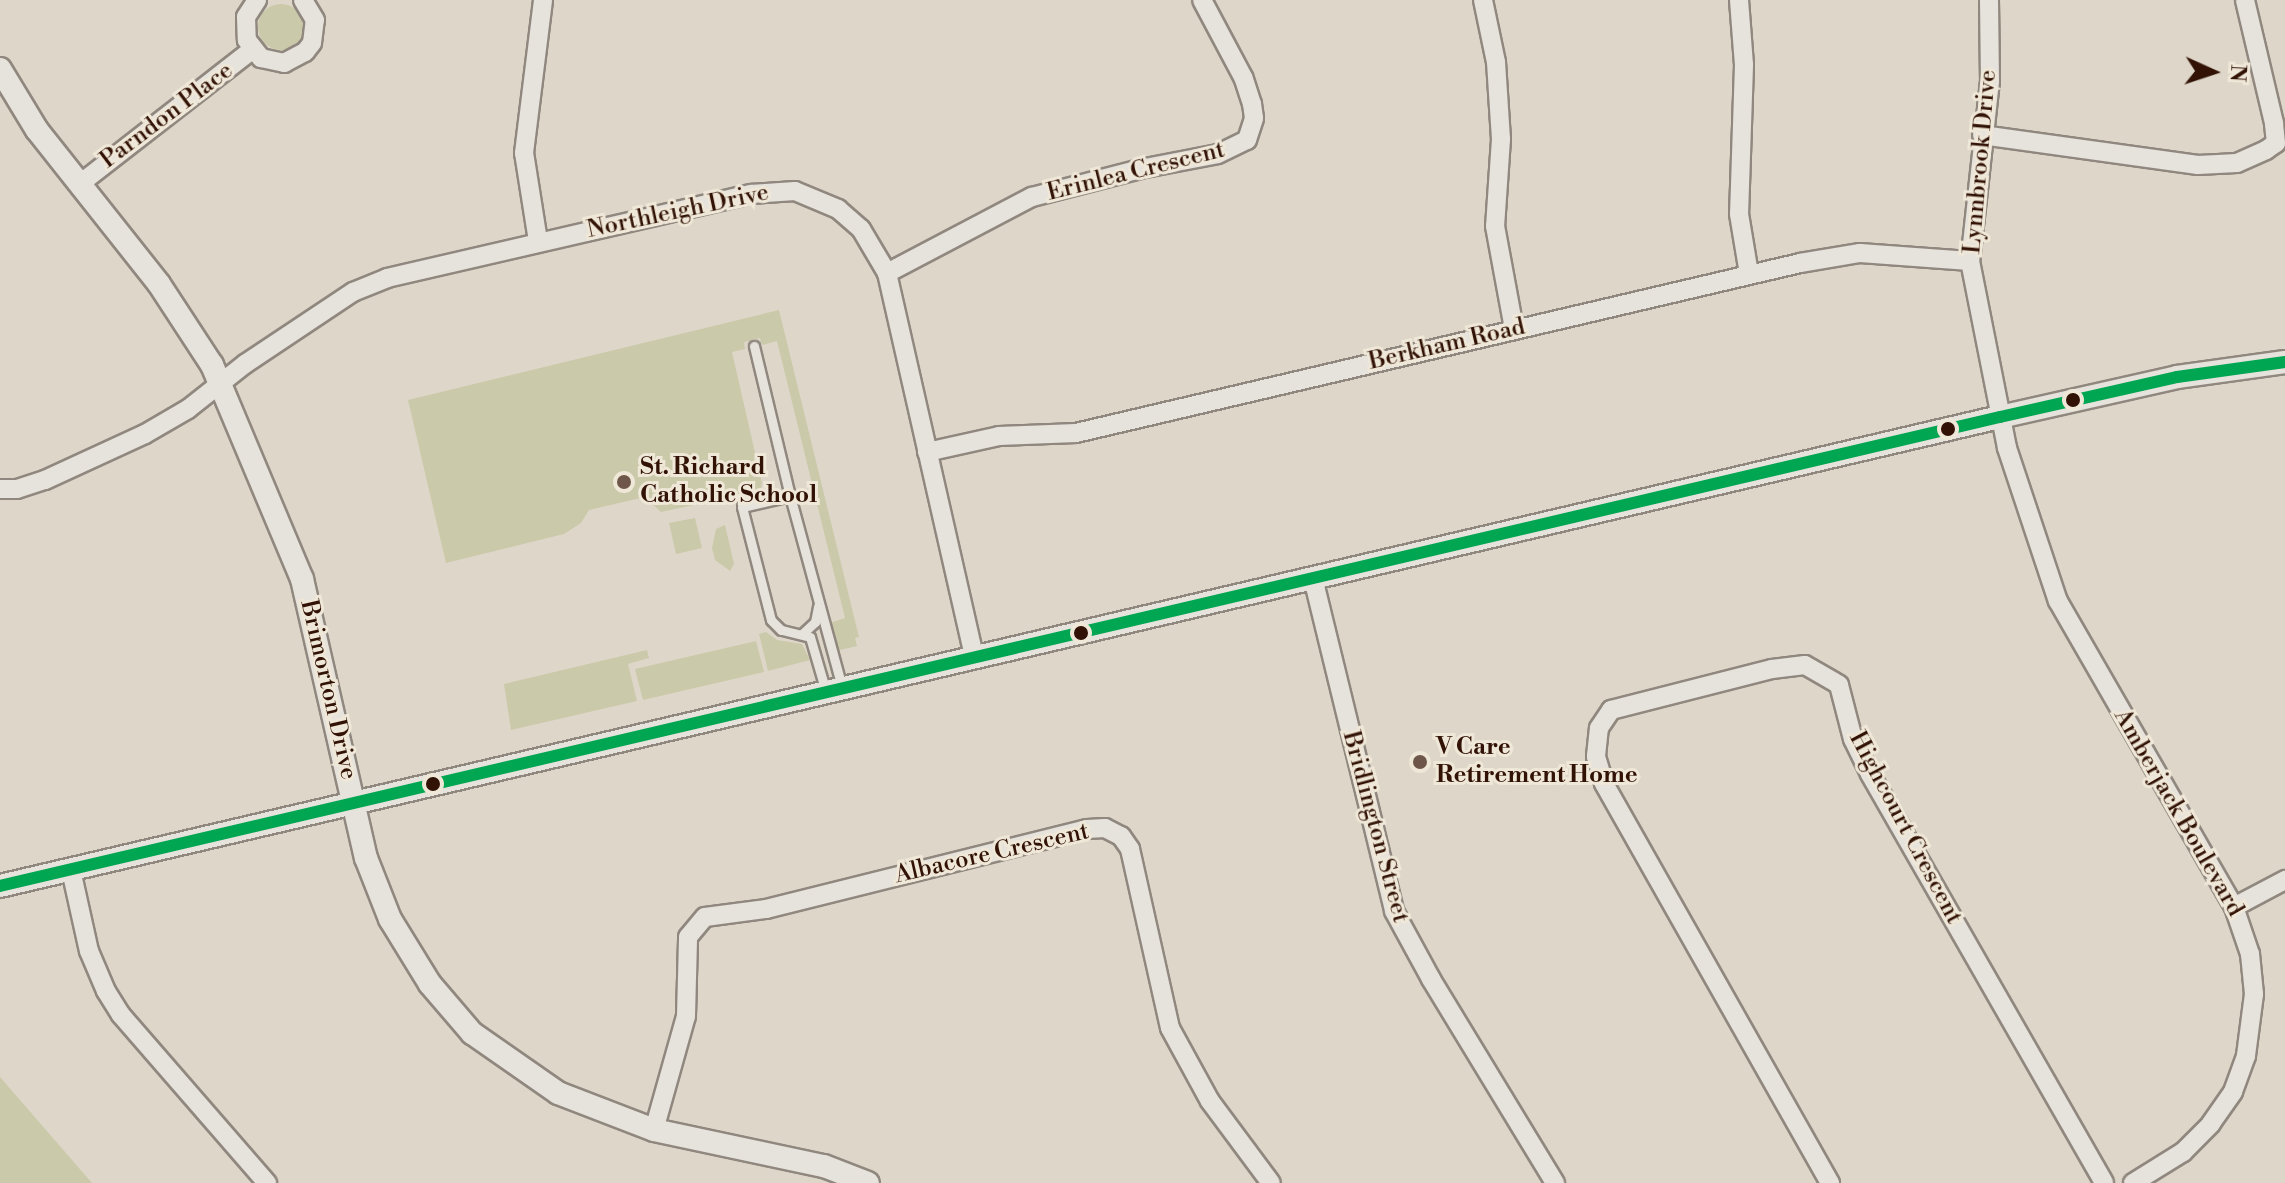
<!DOCTYPE html>
<style>
body{margin:0}
#map{position:relative;width:2285px;height:1183px;overflow:hidden;background:#ded7c9;font-family:"Libre Bodoni",serif}
div>[style]{position:absolute}
[style*='--x']{left:calc(var(--x)*1px);top:calc(var(--y)*1px);width:calc(var(--w)*1px);rotate:calc(var(--a)*1deg)}
.green>*{inset:0;background:#cac9aa}
.round{border-radius:50%}
.roads{filter:drop-shadow(2px 0 #90887f) drop-shadow(-2px 0 #90887f) drop-shadow(0 2px #90887f) drop-shadow(0 -2px #90887f)}
.service>*{height:9px;margin:-4.5px;padding:0 4.5px;transform-origin:4.5px;border-radius:4.5px;background:#e6e2dc}
.minor>*{height:18px;margin:-9px;padding:0 9px;transform-origin:9px;border-radius:9px;background:#e6e2dc}
.tertiary>*{height:22px;margin:-11px;padding:0 11px;transform-origin:11px;border-radius:11px;background:#e6e2dc}
.bus-1>*{height:12px;margin:-6px;padding:0 6px;transform-origin:6px;border-radius:6px;background:#00a651}
.dots>*{width:22px;height:22px;translate:-50% -50%;box-sizing:border-box;border:4px solid #efe7d7;border-radius:50%}
span{translate:-50% -50%;white-space:nowrap;text-align:center;line-height:1.15;-webkit-text-stroke:6px #efe7d7;paint-order:stroke}
.street-label{font-size:24px;color:#311205}
.poi-label{font-size:24px;color:#311205;font-weight:700}
.left{translate:0 -50%;text-align:left}
.north{position:absolute;left:2173px;top:32px;width:80px;height:80px;-webkit-text-stroke:6px #efe7d7;paint-order:stroke;rotate:93deg;font-size:22px;font-weight:700;line-height:32px;text-align:center;color:#311205}
.north::after{content:'';display:block;margin:auto;width:28px;height:36px;background:#311205;clip-path:polygon(50% 0,100% 100%,50% 72%,0 100%)}
</style>
<div id="map">
<div class="green">
<div class="round" style="left:258px;top:4px;width:46px;height:46px"></div>
<div style="clip-path:polygon(779px 310px,859px 637px,855px 638px,857px 646px,836px 651px,830px 623px,845px 618px,777px 341px,762px 345px,760px 338px,744px 342px,745px 349px,732px 352px,762px 483px,760px 491px,661px 512px,645px 497px,589px 510px,581px 523px,564px 534px,446px 563px,408px 400px)"></div>
<div style="clip-path:polygon(695px 518px,702px 548px,676px 554px,669px 523px)"></div>
<div style="clip-path:polygon(725px 525px,734px 564px,730px 571px,715px 560px,712px 548px,716px 529px)"></div>
<div style="clip-path:polygon(766px 632px,777px 640px,802px 644px,810px 660px,768px 671px,759px 634px)"></div>
<div style="clip-path:polygon(756px 641px,764px 672px,643px 700px,635px 669px)"></div>
<div style="clip-path:polygon(647px 650px,649px 658px,628px 664px,637px 701px,511px 730px,504px 684px)"></div>
<div style="clip-path:polygon(0 1077px,92px 1183px,0 1183px)"></div>
</div>
<div class="roads">
<div class="service">
<div style="--x:754;--y:346;--w:154;--a:76.5"></div>
<div style="--x:802;--y:634;--w:18;--a:-43"></div>
<div style="--x:815;--y:622;--w:16;--a:-79"></div>
<div style="--x:826;--y:692;--w:57;--a:-106.2"></div>
<div style="--x:810;--y:637;--w:30;--a:-166"></div>
<div style="--x:781;--y:630;--w:14;--a:-135"></div>
<div style="--x:771;--y:620;--w:117;--a:-104.4"></div>
<div style="--x:742;--y:507;--w:49;--a:-12.9"></div>
<div style="--x:790;--y:496;--w:199;--a:74.8"></div>
</div>
<div class="minor">
<div style="--x:257;--y:0;--w:20;--a:123"></div>
<div style="--x:246;--y:17;--w:23;--a:88"></div>
<div style="--x:247;--y:40;--w:23;--a:52"></div>
<div style="--x:261;--y:58;--w:24;--a:12"></div>
<div style="--x:284;--y:63;--w:24;--a:-28"></div>
<div style="--x:305;--y:52;--w:11;--a:-52"></div>
<div style="--x:312;--y:43;--w:23;--a:-83"></div>
<div style="--x:315;--y:20;--w:23;--a:-121"></div>
<div style="--x:1483;--y:0;--w:63;--a:78.2"></div>
<div style="--x:1496;--y:62;--w:77;--a:86.3"></div>
<div style="--x:1501;--y:139;--w:87;--a:93.9"></div>
<div style="--x:1495;--y:226;--w:105;--a:79.5"></div>
<div style="--x:1739;--y:0;--w:65;--a:85.6"></div>
<div style="--x:1744;--y:65;--w:149;--a:91.9"></div>
<div style="--x:1739;--y:214;--w:61;--a:80.5"></div>
<div style="--x:1989;--y:0;--w:81;--a:89.3"></div>
<div style="--x:1990;--y:81;--w:181;--a:96.3"></div>
<div style="--x:1970;--y:261;--w:191;--a:78.8"></div>
<div style="--x:2007;--y:448;--w:161;--a:71.6"></div>
<div style="--x:2058;--y:601;--w:353;--a:60.1"></div>
<div style="--x:2234;--y:907;--w:50;--a:71.2"></div>
<div style="--x:2250;--y:954;--w:40;--a:84.3"></div>
<div style="--x:2254;--y:994;--w:63;--a:97.4"></div>
<div style="--x:2246;--y:1056;--w:38;--a:110"></div>
<div style="--x:2233;--y:1092;--w:39;--a:125"></div>
<div style="--x:2211;--y:1124;--w:40;--a:135"></div>
<div style="--x:2183;--y:1152;--w:59;--a:148.2"></div>
<div style="--x:1982;--y:135;--w:218;--a:7.9"></div>
<div style="--x:2198;--y:165;--w:39;--a:-3"></div>
<div style="--x:2237;--y:163;--w:32;--a:-24"></div>
<div style="--x:2266;--y:150;--w:12;--a:-35"></div>
<div style="--x:2276;--y:143;--w:20;--a:-96"></div>
<div style="--x:2274;--y:123;--w:126;--a:-103.3"></div>
<div style="--x:81;--y:183;--w:217;--a:-37.9"></div>
<div style="--x:538;--y:241;--w:89;--a:-99"></div>
<div style="--x:524;--y:153;--w:154;--a:-82.9"></div>
<div style="--x:887;--y:273;--w:164;--a:-27.7"></div>
<div style="--x:1032;--y:197;--w:112;--a:-14.5"></div>
<div style="--x:1140;--y:169;--w:79;--a:-10.9"></div>
<div style="--x:1218;--y:154;--w:32;--a:-26"></div>
<div style="--x:1247;--y:140;--w:23;--a:-72"></div>
<div style="--x:1254;--y:118;--w:14;--a:-98"></div>
<div style="--x:1252;--y:104;--w:28;--a:-108"></div>
<div style="--x:1243;--y:77;--w:87;--a:-118"></div>
<div style="--x:927;--y:452;--w:74;--a:-12.5"></div>
<div style="--x:999;--y:436;--w:77;--a:-2.2"></div>
<div style="--x:1076;--y:433;--w:744;--a:-13.21"></div>
<div style="--x:1800;--y:263;--w:61;--a:-9.5"></div>
<div style="--x:1860;--y:253;--w:110;--a:4.2"></div>
<div style="--x:0;--y:489;--w:17;--a:0"></div>
<div style="--x:17;--y:489;--w:29;--a:-18"></div>
<div style="--x:45;--y:480;--w:110;--a:-24.7"></div>
<div style="--x:145;--y:434;--w:50;--a:-30.2"></div>
<div style="--x:188;--y:409;--w:73;--a:-38.3"></div>
<div style="--x:245;--y:364;--w:130;--a:-33.7"></div>
<div style="--x:353;--y:292;--w:37;--a:-22"></div>
<div style="--x:387;--y:278;--w:374;--a:-13"></div>
<div style="--x:751;--y:194;--w:44;--a:-3.9"></div>
<div style="--x:795;--y:191;--w:47;--a:22.7"></div>
<div style="--x:838;--y:209;--w:30;--a:41"></div>
<div style="--x:861;--y:229;--w:51;--a:59.4"></div>
<div style="--x:887;--y:273;--w:393;--a:77.2"></div>
<div style="--x:1313;--y:578;--w:343;--a:76.3"></div>
<div style="--x:1394;--y:911;--w:77;--a:61.4"></div>
<div style="--x:1431;--y:979;--w:239;--a:58.7"></div>
<div style="--x:71;--y:870;--w:83;--a:77.5"></div>
<div style="--x:89;--y:951;--w:43;--a:67"></div>
<div style="--x:106;--y:991;--w:28;--a:58"></div>
<div style="--x:121;--y:1015;--w:223;--a:49"></div>
<div style="--x:2234;--y:907;--w:58;--a:-27.9"></div>
<div style="--x:654;--y:1130;--w:118;--a:-74.3"></div>
<div style="--x:686;--y:1016;--w:79;--a:-88.5"></div>
<div style="--x:688;--y:937;--w:26;--a:-50"></div>
<div style="--x:705;--y:917;--w:62;--a:-7.5"></div>
<div style="--x:766;--y:909;--w:331;--a:-14"></div>
<div style="--x:1087;--y:829;--w:18;--a:-3"></div>
<div style="--x:1105;--y:828;--w:18;--a:27"></div>
<div style="--x:1121;--y:836;--w:16;--a:55"></div>
<div style="--x:1130;--y:849;--w:183;--a:77.4"></div>
<div style="--x:1170;--y:1028;--w:83;--a:61.3"></div>
<div style="--x:1210;--y:1101;--w:102;--a:53.4"></div>
<div style="--x:1830;--y:1183;--w:459;--a:-119.5"></div>
<div style="--x:1604;--y:783;--w:28;--a:-107"></div>
<div style="--x:1596;--y:756;--w:28;--a:-84"></div>
<div style="--x:1599;--y:728;--w:22;--a:-56"></div>
<div style="--x:1611;--y:710;--w:166;--a:-14.3"></div>
<div style="--x:1772;--y:669;--w:33;--a:-7"></div>
<div style="--x:1805;--y:665;--w:39;--a:30"></div>
<div style="--x:1839;--y:685;--w:56;--a:75.5"></div>
<div style="--x:1853;--y:739;--w:39;--a:64"></div>
<div style="--x:1870;--y:774;--w:471;--a:60.2"></div>
</div>
<div class="tertiary">
<div style="--x:0;--y:69;--w:71;--a:58.8"></div>
<div style="--x:37;--y:130;--w:196;--a:51.6"></div>
<div style="--x:159;--y:284;--w:97;--a:56.8"></div>
<div style="--x:212;--y:365;--w:232;--a:67.2"></div>
<div style="--x:302;--y:579;--w:286;--a:77.1"></div>
<div style="--x:366;--y:858;--w:66;--a:68.5"></div>
<div style="--x:390;--y:919;--w:76;--a:58.4"></div>
<div style="--x:430;--y:984;--w:65;--a:49.4"></div>
<div style="--x:472;--y:1033;--w:105;--a:34.9"></div>
<div style="--x:558;--y:1093;--w:103;--a:21.1"></div>
<div style="--x:654;--y:1130;--w:174;--a:12"></div>
<div style="--x:824;--y:1166;--w:47;--a:21.1"></div>
<div style="--x:0;--y:886;--w:2054;--a:-13.2"></div>
<div style="--x:2000;--y:417;--w:181;--a:-12.7"></div>
<div style="--x:2177;--y:377;--w:109;--a:-7.9"></div>
</div>
</div>
<div class="bus-1">
<div style="--x:0;--y:886;--w:2054;--a:-13.2"></div>
<div style="--x:2000;--y:417;--w:181;--a:-12.7"></div>
<div style="--x:2177;--y:377;--w:109;--a:-7.9"></div>
</div>
<div class="dots">
<div style="left:2073px;top:400px;background:#311205"></div>
<div style="left:1948px;top:429px;background:#311205"></div>
<div style="left:624px;top:482px;background:#6e574a"></div>
<div style="left:1081px;top:633px;background:#311205"></div>
<div style="left:1420px;top:762px;background:#6e574a"></div>
<div style="left:433px;top:784px;background:#311205"></div>
</div>
<div class="street-label">
<span style="left:167px;top:116px;rotate:-37deg">Parndon Place</span>
<span style="left:1981px;top:162px;rotate:-85deg">Lynnbrook Drive</span>
<span style="left:1136px;top:172px;rotate:-14deg">Erinlea Crescent</span>
<span style="left:678px;top:212px;rotate:-12deg">Northleigh Drive</span>
<span style="left:1447px;top:345px;rotate:-13deg">Berkham Road</span>
<span style="left:328px;top:690px;rotate:77deg">Brimorton Drive</span>
<span style="left:2178px;top:813px;rotate:60deg">Amberjack Boulevard</span>
<span style="left:1375px;top:827px;rotate:75deg">Bridlington Street</span>
<span style="left:1905px;top:828px;rotate:62deg">Highcourt Crescent</span>
<span style="left:992px;top:854px;rotate:-13deg">Albacore Crescent</span>
</div>
<div class="poi-label">
<span class="left" style="left:640px;top:482px">St. Richard<br>Catholic School</span>
<span class="left" style="left:1436px;top:762px">V Care<br>Retirement Home</span>
</div>
<div class="north">N</div>
</div>
